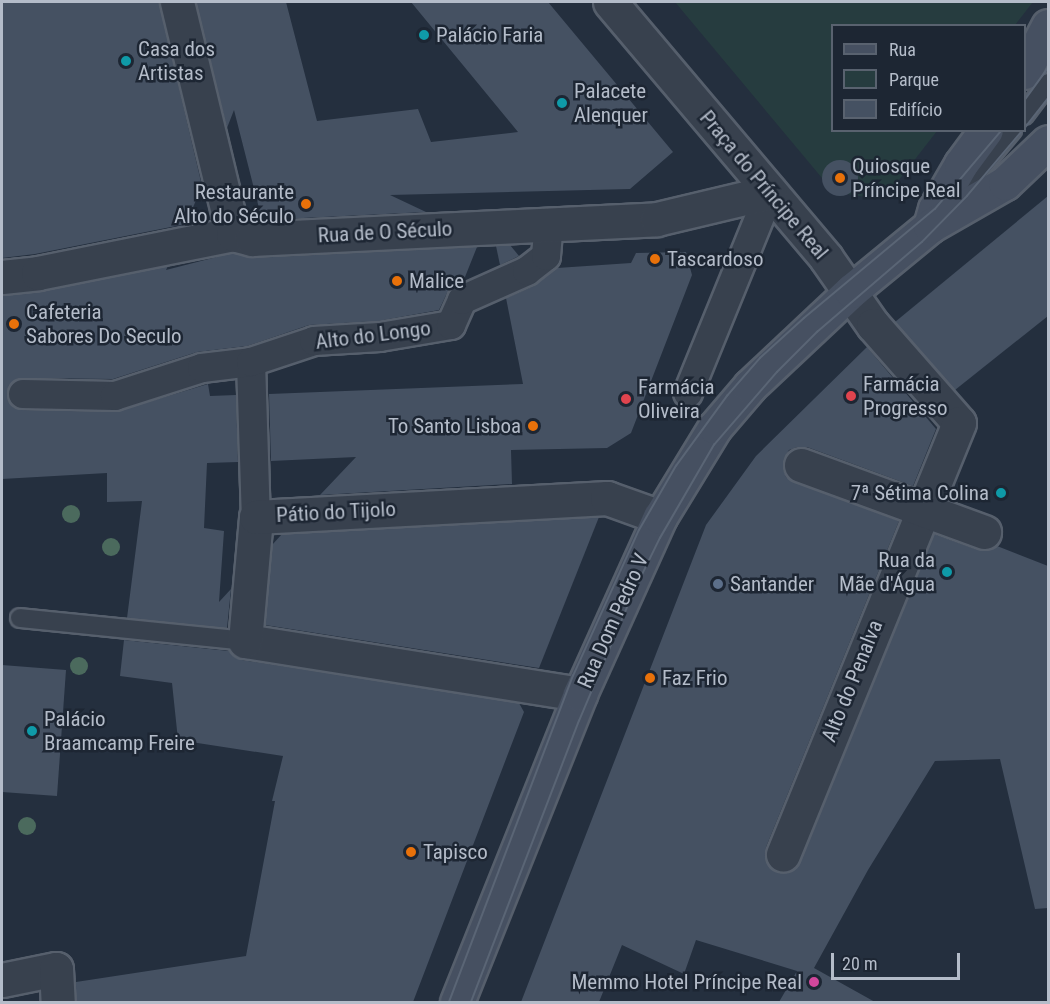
<!DOCTYPE html>
<meta charset="utf-8">
<style>
body{margin:0}
#map{position:relative;width:1050px;height:1004px;overflow:hidden;background:#242f3e;font-family:"Roboto Condensed",sans-serif}
div>[style]{position:absolute}
[style*='--x']{left:calc(var(--x)*1px);top:calc(var(--y)*1px);width:calc(var(--w)*1px);rotate:calc(var(--a)*1deg)}
.green>*{inset:0;background:#263c3f}
.building>*{inset:0;background:#455162}
.round{border-radius:50%}
.roads{filter:drop-shadow(2px 0 #565f6c) drop-shadow(-2px 0 #565f6c) drop-shadow(0 2px #565f6c) drop-shadow(0 -2px #565f6c)}
.service>*{height:18px;margin:-9px;padding:0 9px;transform-origin:9px;border-radius:9px;background:#38414e}
.pedestrian>*{height:28px;margin:-14px;padding:0 14px;transform-origin:14px;border-radius:14px;background:#38414e}
.minor>*{height:33px;margin:-16.5px;padding:0 16.5px;transform-origin:16.5px;border-radius:16.5px;background:#38414e}
.secondary>*{height:33px;margin:-16.5px;padding:0 16.5px;transform-origin:16.5px;border-radius:16.5px;background:#465061}
.tram>*{height:1.5px;margin:-0.75px;padding:0 0.75px;transform-origin:0.75px;border-radius:0.75px;background:#5a6575}
.trees>*{width:18px;height:18px;margin:-9px;border-radius:50%;background:#4b6a5d}
.dots>*{width:16px;height:16px;translate:-50% -50%;box-sizing:border-box;border:3px solid #1d2633;border-radius:50%}
span{translate:-50% -50%;white-space:nowrap;text-align:center;line-height:1.15;-webkit-text-stroke:5px #1d2633;paint-order:stroke}
.poi-label{font-size:21px;color:#b4bcc9}
.left{translate:0 -50%;text-align:left}
.right{translate:-100% -50%;text-align:right}
.street-label{font-size:21px;color:#b4bcc9}
.frame{position:absolute;inset:0;border:3px solid #b4bcc9;pointer-events:none}
.legend{position:absolute;left:831px;top:24px;width:195px;height:108px;box-sizing:border-box;background:#1d2633;border:2px solid #59626f;margin:0;padding:8px 10px;list-style:none;font-size:18px;color:#b4bcc9}
.legend li{display:flex;align-items:center;gap:12px;height:30px}
.legend b{width:30px;border:2px solid #59626f}
.scale{position:absolute;left:831px;top:953px;width:129px;height:27px;box-sizing:border-box;border:3px solid #b4bcc9;border-top:0;padding-left:8px;font-size:18px;line-height:21px;white-space:nowrap;color:#b4bcc9;-webkit-text-stroke:4px #1d2633;paint-order:stroke}
</style>
<div id="map">
<div class="green">
<div style="clip-path:polygon(675px 2px,1033px 2px,1015px 25px,832px 26px,832px 130px,937px 131px,895px 185px,881px 193px,865px 197px,841px 193px,822px 178px)"></div>
</div>
<div class="building">
<div style="clip-path:polygon(2px 2px,159px 2px,202px 186px,186px 224px,35px 254px,2px 258px)"></div>
<div style="clip-path:polygon(196px 2px,286px 2px,317px 121px,418px 109px,431px 142px,518px 132px,411px 2px,548px 2px,673px 152px,630px 189px,390px 195px,426px 212px,262px 220px,234px 110px,227px 128px)"></div>
<div class="round" style="left:822px;top:160px;width:36px;height:36px"></div>
<div style="clip-path:polygon(1048px 196px,1048px 316px,955px 390px,895px 322px)"></div>
<div style="clip-path:polygon(510px 245px,519px 256px,500px 265px,496px 246px)"></div>
<div style="clip-path:polygon(477px 247px,463px 282px,447px 293px,439px 310px,378px 321px,309px 325px,247px 346px,197px 352px,113px 379px,23px 378px,9px 385px,7px 393px,8px 401px,14px 408px,23px 410px,115px 412px,208px 384px,210px 396px,236px 395px,238px 462px,207px 463px,204px 528px,224px 531px,219px 602px,231px 589px,227px 628px,127px 618px,142px 501px,107px 502px,107px 473px,2px 479px,2px 295px,42px 291px,168px 266px,166px 270px,232px 253px,253px 258px)"></div>
<div style="clip-path:polygon(686px 252px,692px 275px,631px 433px,607px 448px,511px 450px,512px 484px,320px 495px,356px 457px,271px 461px,269px 394px,523px 384px,506px 298px,534px 286px,557px 268px,631px 263px,636px 253px)"></div>
<div style="clip-path:polygon(867px 347px,936px 429px,913px 486px,807px 447px,797px 447px,789px 450px,784px 458px,783px 469px,786px 477px,794px 482px,899px 521px,766px 847px,765px 857px,769px 866px,776px 872px,785px 873px,794px 869px,800px 861px,934px 534px,978px 550px,988px 550px,997px 546px,1048px 566px,1048px 908px,1035px 909px,1000px 759px,935px 761px,868px 870px,814px 968px,875px 1002px,779px 1002px,797px 971px,696px 940px,684px 974px,622px 945px,599px 1002px,521px 1002px,706px 525px,756px 456px)"></div>
<div style="clip-path:polygon(599px 517px,539px 668px,265px 625px,272px 545px,282px 534px)"></div>
<div style="clip-path:polygon(124px 640px,229px 651px,242px 660px,519px 703px,524px 712px,413px 1002px,76px 1002px,76px 982px,246px 956px,275px 801px,272px 801px,283px 756px,178px 740px,172px 683px,120px 676px)"></div>
<div style="clip-path:polygon(2px 665px,66px 670px,57px 796px,2px 792px)"></div>
</div>
<div class="roads">
<div class="service">
<div style="--x:1024;--y:115;--w:40;--a:-53"></div>
<div style="--x:955;--y:198;--w:89;--a:-50"></div>
<div style="--x:20;--y:618;--w:226;--a:5.8"></div>
</div>
<div class="pedestrian">
<div style="--x:251;--y:362;--w:155;--a:88.2"></div>
<div style="--x:688;--y:393;--w:217;--a:-67.8"></div>
<div style="--x:23;--y:394;--w:92;--a:1.2"></div>
<div style="--x:115;--y:396;--w:91;--a:-17.8"></div>
<div style="--x:202;--y:368;--w:49;--a:-7"></div>
<div style="--x:251;--y:362;--w:66;--a:-18.4"></div>
<div style="--x:314;--y:341;--w:66;--a:-3.5"></div>
<div style="--x:380;--y:337;--w:72;--a:-9.6"></div>
<div style="--x:451;--y:325;--w:27;--a:-66"></div>
<div style="--x:462;--y:300;--w:71;--a:-24"></div>
<div style="--x:527;--y:271;--w:24;--a:-38"></div>
<div style="--x:546;--y:256;--w:32;--a:-85"></div>
</div>
<div class="minor">
<div style="--x:177;--y:2;--w:239;--a:76.4"></div>
<div style="--x:610;--y:2;--w:335;--a:49.8"></div>
<div style="--x:826;--y:258;--w:82;--a:55"></div>
<div style="--x:873;--y:325;--w:130;--a:48.7"></div>
<div style="--x:959;--y:423;--w:466;--a:112.2"></div>
<div style="--x:2;--y:277;--w:36;--a:-6"></div>
<div style="--x:38;--y:273;--w:199;--a:-11.3"></div>
<div style="--x:233;--y:234;--w:20;--a:15"></div>
<div style="--x:252;--y:239;--w:405;--a:-2.8"></div>
<div style="--x:657;--y:219;--w:116;--a:-13.4"></div>
<div style="--x:801;--y:465;--w:195;--a:20.1"></div>
<div style="--x:580;--y:694;--w:339;--a:-171"></div>
<div style="--x:245;--y:641;--w:124;--a:-84.9"></div>
<div style="--x:256;--y:517;--w:352;--a:-3.1"></div>
<div style="--x:607;--y:498;--w:56;--a:19.7"></div>
<div style="--x:2;--y:980;--w:55;--a:-11.5"></div>
<div style="--x:56;--y:969;--w:33;--a:87"></div>
</div>
<div class="secondary">
<div style="--x:1024;--y:72;--w:52;--a:-62.4"></div>
<div style="--x:930;--y:226;--w:18;--a:-74"></div>
<div style="--x:935;--y:209;--w:52;--a:-60"></div>
<div style="--x:961;--y:164;--w:42;--a:-53.7"></div>
<div style="--x:457;--y:1002;--w:332;--a:-68.2"></div>
<div style="--x:580;--y:694;--w:194;--a:-65.7"></div>
<div style="--x:660;--y:517;--w:105;--a:-58.6"></div>
<div style="--x:715;--y:427;--w:54;--a:-49.5"></div>
<div style="--x:750;--y:386;--w:139;--a:-43.2"></div>
<div style="--x:851;--y:291;--w:102;--a:-39.4"></div>
<div style="--x:930;--y:226;--w:86;--a:-29.8"></div>
<div style="--x:1005;--y:183;--w:59;--a:-43.6"></div>
</div>
</div>
<div class="tram">
<div style="--x:1024;--y:101;--w:41;--a:-54"></div>
<div style="--x:1024;--y:129;--w:39;--a:-52"></div>
<div style="--x:449;--y:1002;--w:349;--a:-69.2"></div>
<div style="--x:573;--y:676;--w:160;--a:-65.7"></div>
<div style="--x:639;--y:530;--w:74;--a:-60"></div>
<div style="--x:676;--y:466;--w:87;--a:-53.9"></div>
<div style="--x:727;--y:396;--w:50;--a:-49"></div>
<div style="--x:760;--y:358;--w:59;--a:-42.3"></div>
<div style="--x:804;--y:318;--w:170;--a:-39.8"></div>
<div style="--x:935;--y:209;--w:104;--a:-49.7"></div>
<div style="--x:471;--y:1002;--w:301;--a:-69"></div>
<div style="--x:579;--y:721;--w:139;--a:-67.1"></div>
<div style="--x:633;--y:593;--w:61;--a:-63.9"></div>
<div style="--x:660;--y:538;--w:108;--a:-59.9"></div>
<div style="--x:714;--y:445;--w:96;--a:-49.2"></div>
<div style="--x:777;--y:372;--w:57;--a:-45"></div>
<div style="--x:817;--y:332;--w:138;--a:-40.6"></div>
<div style="--x:922;--y:242;--w:64;--a:-45.6"></div>
<div style="--x:967;--y:196;--w:87;--a:-49.7"></div>
</div>
<div class="trees">
<div style="left:71px;top:514px"></div>
<div style="left:111px;top:547px"></div>
<div style="left:79px;top:666px"></div>
<div style="left:27px;top:826px"></div>
</div>
<div class="dots">
<div style="left:424px;top:35px;background:#0f9aa8"></div>
<div style="left:126px;top:61px;background:#0f9aa8"></div>
<div style="left:562px;top:103px;background:#0f9aa8"></div>
<div style="left:840px;top:178px;background:#e8710a"></div>
<div style="left:306px;top:204px;background:#e8710a"></div>
<div style="left:655px;top:259px;background:#e8710a"></div>
<div style="left:397px;top:281px;background:#e8710a"></div>
<div style="left:14px;top:324px;background:#e8710a"></div>
<div style="left:851px;top:396px;background:#e0444e"></div>
<div style="left:626px;top:399px;background:#e0444e"></div>
<div style="left:533px;top:426px;background:#e8710a"></div>
<div style="left:1001px;top:493px;background:#0f9aa8"></div>
<div style="left:947px;top:572px;background:#0f9aa8"></div>
<div style="left:718px;top:584px;background:#5c6f8a"></div>
<div style="left:650px;top:678px;background:#e8710a"></div>
<div style="left:32px;top:731px;background:#0f9aa8"></div>
<div style="left:411px;top:852px;background:#e8710a"></div>
<div style="left:814px;top:982px;background:#d1479c"></div>
</div>
<div class="poi-label">
<span class="left" style="left:436px;top:35px">Palácio Faria</span>
<span class="left" style="left:138px;top:61px">Casa dos<br>Artistas</span>
<span class="left" style="left:574px;top:103px">Palacete<br>Alenquer</span>
<span class="left" style="left:852px;top:178px">Quiosque<br>Príncipe Real</span>
<span class="right" style="left:294px;top:204px">Restaurante<br>Alto do Século</span>
<span class="left" style="left:667px;top:259px">Tascardoso</span>
<span class="left" style="left:409px;top:281px">Malice</span>
<span class="left" style="left:26px;top:324px">Cafeteria<br>Sabores Do Seculo</span>
<span class="left" style="left:863px;top:396px">Farmácia<br>Progresso</span>
<span class="left" style="left:638px;top:399px">Farmácia<br>Oliveira</span>
<span class="right" style="left:521px;top:426px">To Santo Lisboa</span>
<span class="right" style="left:989px;top:493px">7ª Sétima Colina</span>
<span class="right" style="left:935px;top:572px">Rua da<br>Mãe d'Água</span>
<span class="left" style="left:730px;top:584px">Santander</span>
<span class="left" style="left:662px;top:678px">Faz Frio</span>
<span class="left" style="left:44px;top:731px">Palácio<br>Braamcamp Freire</span>
<span class="left" style="left:423px;top:852px">Tapisco</span>
<span class="right" style="left:802px;top:982px">Memmo Hotel Príncipe Real</span>
</div>
<div class="street-label">
<span style="left:764px;top:185px;rotate:50deg">Praça do Príncipe Real</span>
<span style="left:385px;top:232px;rotate:-3deg">Rua de O Século</span>
<span style="left:373px;top:335px;rotate:-7deg">Alto do Longo</span>
<span style="left:336px;top:512px;rotate:-3deg">Pátio do Tijolo</span>
<span style="left:613px;top:621px;rotate:-66deg">Rua Dom Pedro V</span>
<span style="left:852px;top:681px;rotate:-68deg">Alto do Penalva</span>
</div>
<div class="frame"></div>
<ul class="legend">
<li><b style="height:8px;background:#465061"></b>Rua</li>
<li><b style="height:16px;background:#263c3f"></b>Parque</li>
<li><b style="height:16px;background:#455162"></b>Edifício</li>
</ul>
<div class="scale">20 m</div>
</div>
